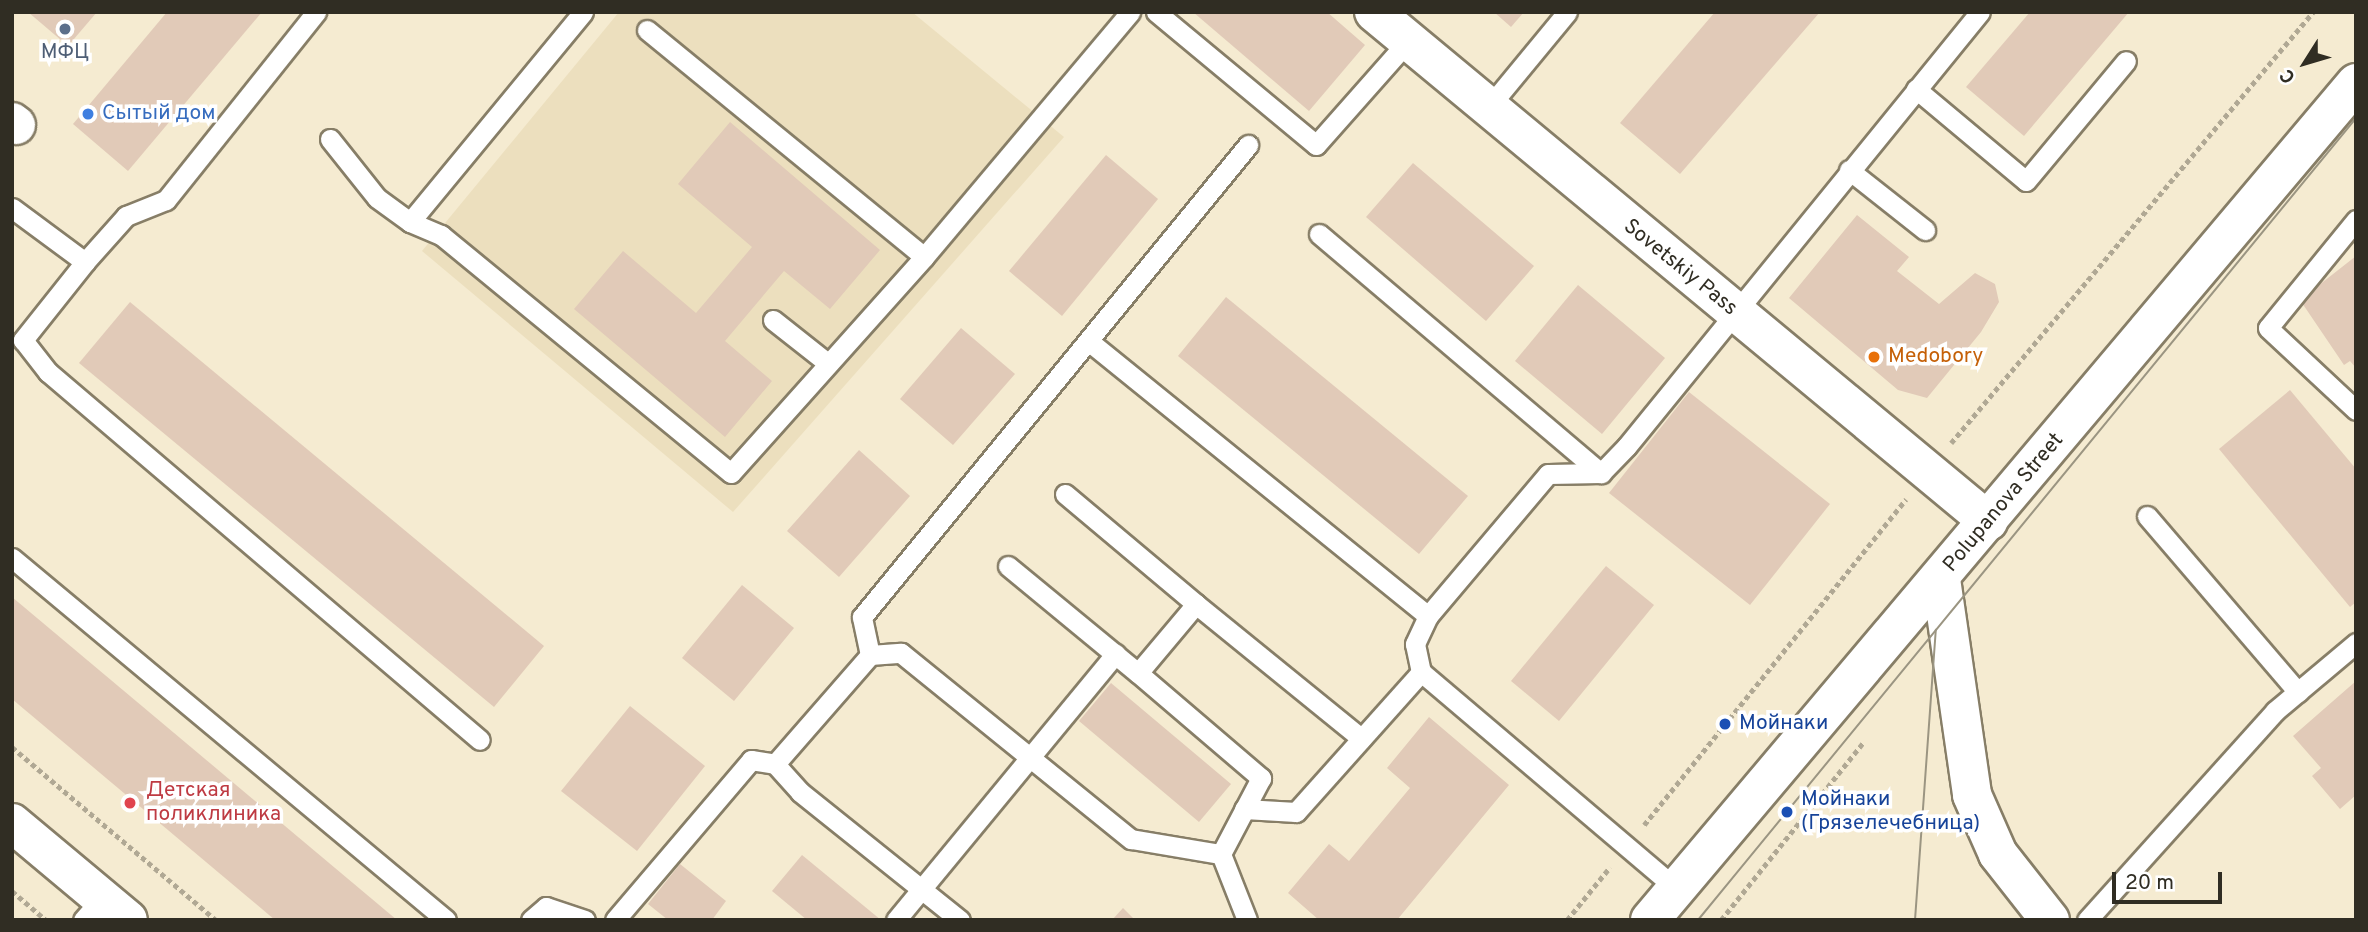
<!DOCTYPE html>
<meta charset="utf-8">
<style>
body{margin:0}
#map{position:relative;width:2368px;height:932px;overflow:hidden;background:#f5ebd1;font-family:Overpass,sans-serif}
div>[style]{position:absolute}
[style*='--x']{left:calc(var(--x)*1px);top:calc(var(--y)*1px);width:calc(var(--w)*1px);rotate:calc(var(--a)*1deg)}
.built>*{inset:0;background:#ecdfbe}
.building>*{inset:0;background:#e1cab8}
.path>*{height:4.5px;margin-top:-2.25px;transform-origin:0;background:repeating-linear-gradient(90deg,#b0a894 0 5px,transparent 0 8.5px)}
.roads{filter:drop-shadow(2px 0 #877e67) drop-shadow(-2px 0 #877e67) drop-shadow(0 2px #877e67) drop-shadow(0 -2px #877e67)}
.service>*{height:19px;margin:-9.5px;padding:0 9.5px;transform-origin:9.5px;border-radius:9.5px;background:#fff}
.minor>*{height:38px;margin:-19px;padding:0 19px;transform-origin:19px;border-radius:19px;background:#fff}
.tertiary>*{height:38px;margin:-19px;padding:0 19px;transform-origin:19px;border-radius:19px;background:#fff}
.tram>*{height:2px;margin:-1px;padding:0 1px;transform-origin:1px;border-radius:1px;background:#9b9582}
.dots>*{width:19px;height:19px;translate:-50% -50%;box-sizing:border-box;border:4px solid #fff;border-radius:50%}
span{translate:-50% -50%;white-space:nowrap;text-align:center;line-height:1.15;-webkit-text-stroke:7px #fff;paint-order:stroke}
.service-label{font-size:21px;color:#4e5e75}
.shop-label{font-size:21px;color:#366cbe}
.left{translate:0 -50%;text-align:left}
.street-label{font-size:21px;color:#302d23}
.food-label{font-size:21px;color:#c56008}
.transit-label{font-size:21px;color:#164399}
.health-label{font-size:21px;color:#be3a42}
.frame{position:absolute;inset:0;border:14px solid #302d23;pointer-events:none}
.north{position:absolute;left:2270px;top:28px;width:70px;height:70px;-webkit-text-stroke:5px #fff;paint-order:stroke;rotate:233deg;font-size:19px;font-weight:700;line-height:28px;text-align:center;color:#302d23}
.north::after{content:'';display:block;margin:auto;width:24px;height:32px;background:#302d23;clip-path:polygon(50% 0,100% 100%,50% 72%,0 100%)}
.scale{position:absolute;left:2112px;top:872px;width:110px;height:32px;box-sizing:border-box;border:4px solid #302d23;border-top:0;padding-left:9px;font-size:21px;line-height:24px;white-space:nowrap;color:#302d23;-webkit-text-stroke:5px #fff;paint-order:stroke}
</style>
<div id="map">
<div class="built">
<div style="clip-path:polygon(619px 12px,912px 12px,1064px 137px,733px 512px,422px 251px)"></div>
</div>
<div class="building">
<div style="clip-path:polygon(28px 12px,97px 12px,68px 46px)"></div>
<div style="clip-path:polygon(167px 12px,262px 12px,128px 171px,73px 124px)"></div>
<div style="clip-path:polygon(1193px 12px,1327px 12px,1365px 45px,1309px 111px)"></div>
<div style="clip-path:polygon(1494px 12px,1524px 12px,1511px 27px)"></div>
<div style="clip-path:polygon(1715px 12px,1820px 12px,1680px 174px,1620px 123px)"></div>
<div style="clip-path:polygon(2030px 12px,2129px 12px,2024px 136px,1966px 87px)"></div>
<div style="clip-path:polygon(730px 122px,880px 250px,830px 309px,784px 271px,725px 341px,772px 381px,725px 437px,574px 309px,623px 251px,696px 313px,752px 247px,678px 184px)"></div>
<div style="clip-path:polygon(1106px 155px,1158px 199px,1062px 316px,1009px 271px)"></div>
<div style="clip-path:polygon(1413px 163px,1534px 266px,1486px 321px,1366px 217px)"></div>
<div style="clip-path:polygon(1857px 215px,1909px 257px,1897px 271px,1939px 304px,1975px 273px,1995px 284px,1999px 302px,1981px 332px,1927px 398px,1898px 390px,1789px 298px)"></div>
<div style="clip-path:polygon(2356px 256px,2356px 368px,2350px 361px,2344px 365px,2300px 300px)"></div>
<div style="clip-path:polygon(1578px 285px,1665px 358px,1602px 434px,1515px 361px)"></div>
<div style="clip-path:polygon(1226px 297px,1468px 496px,1419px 554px,1178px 356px)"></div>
<div style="clip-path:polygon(130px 302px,544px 646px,494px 707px,79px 363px)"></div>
<div style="clip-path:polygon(961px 328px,1015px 374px,953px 445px,900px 399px)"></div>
<div style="clip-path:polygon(2290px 390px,2356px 469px,2356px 602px,2350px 607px,2219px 449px)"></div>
<div style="clip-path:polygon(1689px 392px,1830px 504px,1750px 605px,1609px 493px)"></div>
<div style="clip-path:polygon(859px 450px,910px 496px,839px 577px,787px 531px)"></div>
<div style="clip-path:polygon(1606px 566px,1654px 605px,1559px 721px,1511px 681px)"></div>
<div style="clip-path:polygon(742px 585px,794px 628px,734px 701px,682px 658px)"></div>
<div style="clip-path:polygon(12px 597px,397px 920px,275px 920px,12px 699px)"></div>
<div style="clip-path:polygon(2356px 681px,2356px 795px,2340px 809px,2312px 776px,2321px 768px,2293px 736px)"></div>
<div style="clip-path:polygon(1111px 683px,1231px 784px,1199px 822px,1079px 721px)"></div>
<div style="clip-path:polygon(630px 706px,705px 766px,637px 851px,561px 791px)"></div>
<div style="clip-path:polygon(1429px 717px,1509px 785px,1397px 920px,1319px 920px,1288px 893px,1329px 844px,1349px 861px,1410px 788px,1387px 768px)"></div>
<div style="clip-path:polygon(802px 855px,881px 920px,807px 920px,772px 891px)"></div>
<div style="clip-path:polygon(680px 864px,726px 901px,712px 920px,668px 920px,648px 904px)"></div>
<div style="clip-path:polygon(1123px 908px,1135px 920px,1112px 920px)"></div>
</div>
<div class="path">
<div style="--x:1951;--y:443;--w:563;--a:-49.97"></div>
<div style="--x:12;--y:747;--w:267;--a:40.3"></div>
<div style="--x:1644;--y:825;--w:418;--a:-51.2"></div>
<div style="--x:12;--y:891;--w:45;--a:40.5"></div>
<div style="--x:1567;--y:920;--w:68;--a:-50.9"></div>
<div style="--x:1721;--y:920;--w:227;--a:-51.3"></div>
</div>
<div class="roads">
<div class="service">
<div style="--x:1156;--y:12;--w:208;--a:39.7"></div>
<div style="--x:1316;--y:145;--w:139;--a:-48.5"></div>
<div style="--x:647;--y:30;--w:358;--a:39.3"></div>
<div style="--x:1916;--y:89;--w:143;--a:39.9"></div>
<div style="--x:2026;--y:181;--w:156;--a:-50.2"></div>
<div style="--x:1488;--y:108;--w:124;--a:-50.5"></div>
<div style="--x:330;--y:139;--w:75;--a:51.5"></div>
<div style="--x:377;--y:198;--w:41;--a:36"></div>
<div style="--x:410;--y:222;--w:272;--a:-50.5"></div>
<div style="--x:1849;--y:170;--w:97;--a:38.3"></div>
<div style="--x:12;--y:208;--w:91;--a:36.5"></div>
<div style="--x:85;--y:262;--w:100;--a:128.5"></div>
<div style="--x:23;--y:340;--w:41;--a:52"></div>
<div style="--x:48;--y:372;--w:567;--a:40.43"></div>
<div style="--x:2356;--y:220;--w:139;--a:129.2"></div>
<div style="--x:2268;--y:328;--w:120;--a:43"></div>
<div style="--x:410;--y:222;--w:34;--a:23"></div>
<div style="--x:441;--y:235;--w:375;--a:39.4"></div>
<div style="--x:731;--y:473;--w:290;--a:-48.2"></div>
<div style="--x:924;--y:257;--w:320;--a:-49.9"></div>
<div style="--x:1319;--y:234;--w:370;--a:40.3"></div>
<div style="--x:85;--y:262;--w:62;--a:-48.3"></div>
<div style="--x:126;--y:216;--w:43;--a:-21.8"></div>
<div style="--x:166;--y:200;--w:241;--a:-51.4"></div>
<div style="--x:773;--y:320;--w:66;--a:38.3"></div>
<div style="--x:1091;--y:343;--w:434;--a:39"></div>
<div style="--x:1428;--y:616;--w:31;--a:115"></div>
<div style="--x:1415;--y:644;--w:29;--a:78"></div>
<div style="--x:1421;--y:672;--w:334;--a:40.3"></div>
<div style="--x:1065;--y:494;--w:171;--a:40"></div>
<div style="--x:1196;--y:604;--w:90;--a:130"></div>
<div style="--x:1138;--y:673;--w:162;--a:40.5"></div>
<div style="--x:1261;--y:778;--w:86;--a:117.8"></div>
<div style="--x:1221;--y:854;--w:71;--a:68.5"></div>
<div style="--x:2147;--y:516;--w:232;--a:49.4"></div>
<div style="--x:12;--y:558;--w:565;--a:39.83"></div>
<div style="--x:1008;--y:566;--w:168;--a:39.5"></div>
<div style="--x:1196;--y:604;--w:213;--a:39.1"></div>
<div style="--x:1428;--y:616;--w:186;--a:-49.8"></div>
<div style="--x:1548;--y:474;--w:53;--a:-1.1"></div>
<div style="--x:1601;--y:473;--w:37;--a:-46"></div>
<div style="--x:1627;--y:446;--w:559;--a:-50.88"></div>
<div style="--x:870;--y:655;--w:31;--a:-4"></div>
<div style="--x:901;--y:653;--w:296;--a:39"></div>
<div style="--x:1131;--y:839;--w:91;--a:9.5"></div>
<div style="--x:775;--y:764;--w:38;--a:48"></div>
<div style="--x:800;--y:792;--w:205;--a:38.7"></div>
<div style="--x:1244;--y:809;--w:52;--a:3.3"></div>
<div style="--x:1296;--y:812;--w:188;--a:-48.2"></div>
<div style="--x:83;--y:920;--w:29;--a:-49"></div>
<div style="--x:531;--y:920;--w:20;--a:-41"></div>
<div style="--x:546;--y:907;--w:41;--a:18.4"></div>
<div style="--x:615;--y:920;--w:210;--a:-49.6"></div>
<div style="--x:751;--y:760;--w:24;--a:9"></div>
<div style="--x:775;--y:764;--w:145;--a:-48.9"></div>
<div style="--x:870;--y:655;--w:39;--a:-102"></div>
<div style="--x:862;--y:617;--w:610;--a:-50.72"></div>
<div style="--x:896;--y:920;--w:345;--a:-50.5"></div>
<div style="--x:2087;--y:920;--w:281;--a:-48"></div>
<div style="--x:2275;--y:711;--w:106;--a:-40"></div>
</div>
<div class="minor">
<div style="--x:1374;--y:12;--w:798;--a:39.66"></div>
<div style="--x:12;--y:122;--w:5;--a:37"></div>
<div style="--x:1941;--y:579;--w:218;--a:81.8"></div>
<div style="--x:1972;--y:795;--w:64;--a:66.2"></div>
<div style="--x:1998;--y:854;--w:84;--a:51.8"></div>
<div style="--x:12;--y:823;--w:151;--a:39.9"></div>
</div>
<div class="tertiary">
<div style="--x:1650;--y:920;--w:1095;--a:-49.85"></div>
</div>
</div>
<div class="tram">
<div style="--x:1698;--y:920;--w:1037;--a:-50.63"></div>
<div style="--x:1915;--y:920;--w:291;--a:-85.9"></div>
</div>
<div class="dots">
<div style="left:65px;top:29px;background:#5c6f8a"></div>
<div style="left:88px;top:114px;background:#3f7fe0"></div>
<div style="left:1874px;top:357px;background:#e8710a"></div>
<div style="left:1725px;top:724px;background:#1a4fb4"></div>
<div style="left:130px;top:803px;background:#e0444e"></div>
<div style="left:1787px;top:812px;background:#1a4fb4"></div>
</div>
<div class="service-label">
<span style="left:65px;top:53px">МФЦ</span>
</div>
<div class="shop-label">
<span class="left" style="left:102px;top:114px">Сытый дом</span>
</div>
<div class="street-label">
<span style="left:1680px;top:268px;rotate:39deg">Sovetskiy Pass</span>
<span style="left:2004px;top:503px;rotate:-50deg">Polupanova Street</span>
</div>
<div class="food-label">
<span class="left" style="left:1888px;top:357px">Medobory</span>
</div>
<div class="transit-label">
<span class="left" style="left:1739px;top:724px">Мойнаки</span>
<span class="left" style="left:1801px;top:812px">Мойнаки<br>(Грязелечебница)</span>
</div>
<div class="health-label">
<span class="left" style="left:146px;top:803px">Детская<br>поликлиника</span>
</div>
<div class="frame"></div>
<div class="north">С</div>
<div class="scale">20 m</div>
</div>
